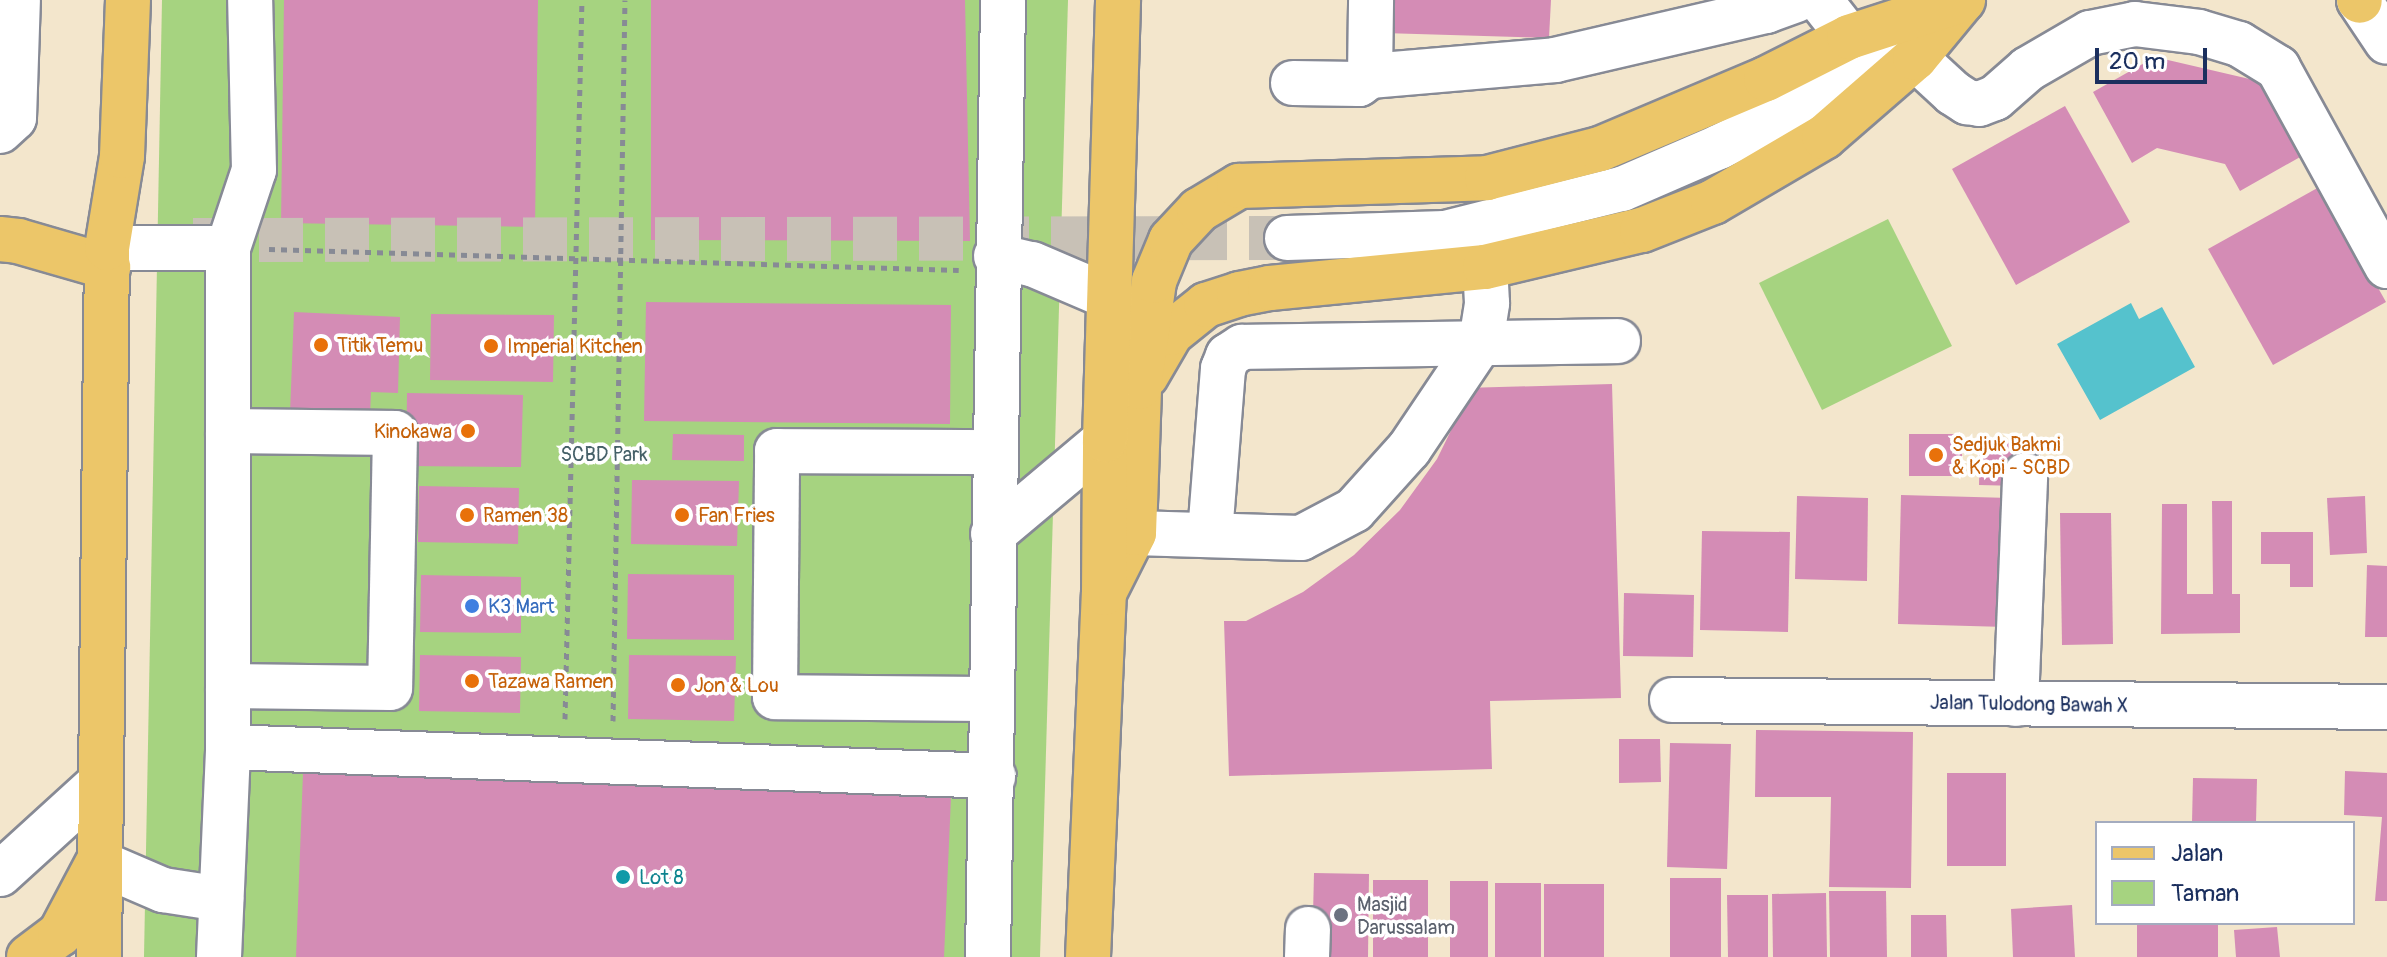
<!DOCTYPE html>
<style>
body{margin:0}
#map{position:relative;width:2387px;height:957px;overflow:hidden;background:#f3e6cc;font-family:Pangolin,sans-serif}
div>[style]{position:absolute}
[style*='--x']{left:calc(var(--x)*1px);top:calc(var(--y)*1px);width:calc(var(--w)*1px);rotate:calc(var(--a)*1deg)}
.green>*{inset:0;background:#a6d380}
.water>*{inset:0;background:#55c2cd}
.building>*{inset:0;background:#d48cb5}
.minor-tunnel>*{height:44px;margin-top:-22px;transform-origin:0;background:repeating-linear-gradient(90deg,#c8c1b6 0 44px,transparent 0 66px)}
.path>*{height:5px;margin-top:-2.5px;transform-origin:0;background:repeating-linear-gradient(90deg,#878a95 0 6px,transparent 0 12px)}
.roads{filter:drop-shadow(2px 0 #878a95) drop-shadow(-2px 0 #878a95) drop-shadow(0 2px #878a95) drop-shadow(0 -2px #878a95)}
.minor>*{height:44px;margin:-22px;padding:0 22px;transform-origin:22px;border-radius:22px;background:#fff}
.major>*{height:44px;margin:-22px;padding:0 22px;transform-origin:22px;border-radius:22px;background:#ecc669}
.dots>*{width:22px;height:22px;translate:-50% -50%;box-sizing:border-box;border:4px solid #fff;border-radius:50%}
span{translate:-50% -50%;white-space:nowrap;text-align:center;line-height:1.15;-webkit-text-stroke:7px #fff;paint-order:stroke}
.food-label{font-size:20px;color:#c56008}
.left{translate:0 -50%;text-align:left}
.right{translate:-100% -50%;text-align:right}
.park-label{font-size:20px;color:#456068}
.shop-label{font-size:20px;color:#366cbe}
.street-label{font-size:20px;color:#1b2f5e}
.culture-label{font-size:20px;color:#0d838f}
.worship-label{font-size:20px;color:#5b616d}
.legend{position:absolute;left:2095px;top:821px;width:260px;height:104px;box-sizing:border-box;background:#fff;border:2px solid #a4acbf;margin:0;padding:10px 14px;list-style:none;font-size:24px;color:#1b2f5e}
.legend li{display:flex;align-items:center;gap:16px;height:40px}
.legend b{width:40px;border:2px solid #a4acbf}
.scale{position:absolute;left:2095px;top:48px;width:112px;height:36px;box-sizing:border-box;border:4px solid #1b2f5e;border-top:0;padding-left:10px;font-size:24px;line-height:28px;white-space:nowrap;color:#1b2f5e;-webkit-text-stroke:6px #fff;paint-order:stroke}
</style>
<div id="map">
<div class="green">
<div style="clip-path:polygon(162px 0,1068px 0,1040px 957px,144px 957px)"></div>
<div style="clip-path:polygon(1888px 219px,1952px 346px,1822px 410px,1759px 283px)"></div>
</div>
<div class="water">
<div style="clip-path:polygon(2131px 303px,2139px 319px,2162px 307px,2195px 367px,2100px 420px,2057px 344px)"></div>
</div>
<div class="building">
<div style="clip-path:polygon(284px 0,538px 0,535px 227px,281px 223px)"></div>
<div style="clip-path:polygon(651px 0,965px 0,970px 241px,651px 240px)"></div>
<div style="clip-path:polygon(1385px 0,1551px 0,1549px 38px,1383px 33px)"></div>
<div style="clip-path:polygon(2155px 57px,2271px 84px,2309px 152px,2240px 191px,2225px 164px,2157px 148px,2132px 163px,2093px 92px)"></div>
<div style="clip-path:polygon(2065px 106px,2130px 222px,2016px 285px,1952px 169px)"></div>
<div style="clip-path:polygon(2321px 186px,2386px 302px,2273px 365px,2208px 249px)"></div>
<div style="clip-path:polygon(646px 302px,951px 305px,950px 424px,644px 421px)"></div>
<div style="clip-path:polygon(294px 312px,400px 317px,398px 393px,371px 392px,370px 416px,290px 413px)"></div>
<div style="clip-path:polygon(431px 314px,554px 315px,553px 382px,430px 380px)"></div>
<div style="clip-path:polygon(1612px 384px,1621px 698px,1490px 701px,1492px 769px,1229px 776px,1224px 621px,1246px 621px,1303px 592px,1354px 555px,1400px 510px,1437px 459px,1465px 402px,1464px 388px)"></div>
<div style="clip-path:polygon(407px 393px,523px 395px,521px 467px,406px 466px)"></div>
<div style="clip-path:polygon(673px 434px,744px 435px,744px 461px,672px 460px)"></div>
<div style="clip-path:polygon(1909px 434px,1962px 434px,1962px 476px,1909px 476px)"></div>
<div style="clip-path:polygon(1980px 442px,2020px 443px,2019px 486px,1979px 485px)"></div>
<div style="clip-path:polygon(632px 480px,739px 481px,737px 546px,631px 544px)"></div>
<div style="clip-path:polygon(419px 486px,519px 488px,518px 544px,418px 542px)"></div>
<div style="clip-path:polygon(1901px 495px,2010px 498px,2006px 627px,1898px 624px)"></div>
<div style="clip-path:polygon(1797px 496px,1868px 498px,1867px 581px,1795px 579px)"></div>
<div style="clip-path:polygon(2365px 496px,2367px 553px,2330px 555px,2327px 498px)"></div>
<div style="clip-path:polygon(2212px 501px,2232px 501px,2232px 594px,2240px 594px,2240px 633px,2161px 634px,2162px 504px,2187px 504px,2187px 594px,2213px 594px)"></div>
<div style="clip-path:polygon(2060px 513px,2111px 513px,2113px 644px,2062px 645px)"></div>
<div style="clip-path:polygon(1702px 531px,1790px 532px,1788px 632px,1700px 630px)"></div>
<div style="clip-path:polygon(2261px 532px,2313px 532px,2313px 587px,2290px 587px,2290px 564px,2261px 564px)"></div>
<div style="clip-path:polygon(2367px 565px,2387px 566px,2387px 637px,2365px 637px)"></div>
<div style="clip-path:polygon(628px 574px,734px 575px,734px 640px,627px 639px)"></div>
<div style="clip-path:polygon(421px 575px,521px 577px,521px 633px,420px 632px)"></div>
<div style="clip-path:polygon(1624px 593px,1694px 595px,1693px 657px,1623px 656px)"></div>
<div style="clip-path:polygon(420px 655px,521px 657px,520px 713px,419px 711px)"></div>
<div style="clip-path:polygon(629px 655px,736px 656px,734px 721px,628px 719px)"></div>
<div style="clip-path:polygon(1756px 730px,1913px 732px,1911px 888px,1829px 887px,1831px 797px,1755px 797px)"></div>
<div style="clip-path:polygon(1619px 739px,1660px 739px,1661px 782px,1619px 783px)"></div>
<div style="clip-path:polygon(1670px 743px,1731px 744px,1727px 869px,1667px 867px)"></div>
<div style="clip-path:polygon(2345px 771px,2387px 773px,2387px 901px,2375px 901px,2382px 817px,2344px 815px)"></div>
<div style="clip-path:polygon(303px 773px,951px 797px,944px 957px,296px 957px)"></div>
<div style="clip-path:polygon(1947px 773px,2006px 773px,2006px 866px,1947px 866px)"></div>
<div style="clip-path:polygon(2193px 778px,2257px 779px,2256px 823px,2192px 823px)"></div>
<div style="clip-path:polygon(1314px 873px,1369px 874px,1368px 957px,1312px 957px)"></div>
<div style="clip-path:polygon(1670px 878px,1721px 878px,1721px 957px,1670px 957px)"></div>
<div style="clip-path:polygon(1373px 880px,1428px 880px,1428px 957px,1373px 957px)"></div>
<div style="clip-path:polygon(1450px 881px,1488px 881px,1488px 957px,1450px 957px)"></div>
<div style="clip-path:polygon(1495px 883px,1541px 883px,1541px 957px,1495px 957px)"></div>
<div style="clip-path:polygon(1544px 884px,1604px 884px,1604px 957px,1544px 957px)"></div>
<div style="clip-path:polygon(1829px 891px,1886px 891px,1887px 957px,1830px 957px)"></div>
<div style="clip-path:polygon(1826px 893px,1827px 957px,1773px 957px,1772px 894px)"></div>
<div style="clip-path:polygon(1727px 895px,1768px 895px,1768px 957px,1728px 957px)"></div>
<div style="clip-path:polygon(2072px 905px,2075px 957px,2013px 957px,2011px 909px)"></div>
<div style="clip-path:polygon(1911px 915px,1946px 915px,1947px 957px,1911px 957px)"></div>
<div style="clip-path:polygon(2137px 923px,2218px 923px,2218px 957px,2137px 957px)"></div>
<div style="clip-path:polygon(2277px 927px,2280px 957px,2236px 957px,2234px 930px)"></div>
</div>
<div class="minor-tunnel">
<div style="--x:193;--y:240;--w:1094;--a:-0.1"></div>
</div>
<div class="path">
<div style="--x:269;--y:249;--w:690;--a:1.74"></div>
<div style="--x:565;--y:719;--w:719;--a:-88.65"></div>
<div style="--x:613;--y:721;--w:721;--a:-89.05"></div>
</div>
<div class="roads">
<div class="minor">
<div style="--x:1820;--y:0;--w:47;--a:51.9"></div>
<div style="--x:1849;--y:37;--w:69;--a:17.7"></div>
<div style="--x:1915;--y:58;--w:52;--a:42.6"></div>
<div style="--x:1953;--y:93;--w:17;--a:33"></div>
<div style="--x:1967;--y:102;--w:12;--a:9"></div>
<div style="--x:1979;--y:104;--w:17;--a:-21"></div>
<div style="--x:1995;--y:98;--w:44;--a:-41.3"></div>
<div style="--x:2028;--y:69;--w:72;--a:-30.1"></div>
<div style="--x:2090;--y:33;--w:46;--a:-11.3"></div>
<div style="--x:2135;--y:24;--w:64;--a:7.1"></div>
<div style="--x:2199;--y:32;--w:42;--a:16.7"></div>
<div style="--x:2239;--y:44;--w:46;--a:31.6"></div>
<div style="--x:2278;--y:68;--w:226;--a:61.2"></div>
<div style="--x:2359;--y:0;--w:50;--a:56.3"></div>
<div style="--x:1370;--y:76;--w:76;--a:-89.2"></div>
<div style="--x:1293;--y:83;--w:66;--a:0.9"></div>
<div style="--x:1359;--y:84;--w:14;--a:-36"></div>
<div style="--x:1370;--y:76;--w:186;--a:-4.9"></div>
<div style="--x:1555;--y:60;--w:217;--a:-13.1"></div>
<div style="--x:1766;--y:11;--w:32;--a:-20"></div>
<div style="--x:0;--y:131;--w:19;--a:-43"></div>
<div style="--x:14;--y:118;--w:118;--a:-88.1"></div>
<div style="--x:1287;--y:238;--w:158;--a:-1.8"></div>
<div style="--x:1445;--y:233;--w:182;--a:-14"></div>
<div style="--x:1622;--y:189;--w:106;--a:-23.4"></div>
<div style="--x:1719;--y:147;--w:145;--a:-26.2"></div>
<div style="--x:1849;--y:83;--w:74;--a:-38.4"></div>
<div style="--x:107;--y:248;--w:121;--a:0"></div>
<div style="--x:996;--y:256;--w:37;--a:13"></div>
<div style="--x:1032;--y:264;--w:84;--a:23.2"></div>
<div style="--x:228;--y:431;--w:167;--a:0.7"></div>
<div style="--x:395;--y:433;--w:255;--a:91.1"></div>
<div style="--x:390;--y:688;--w:162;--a:-179.3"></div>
<div style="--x:1134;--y:533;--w:167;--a:1.7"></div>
<div style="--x:1301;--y:538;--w:60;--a:-27.8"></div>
<div style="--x:1354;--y:510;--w:82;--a:-48"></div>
<div style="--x:1409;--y:449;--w:129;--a:-56.1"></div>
<div style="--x:1481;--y:342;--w:39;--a:-81"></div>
<div style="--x:1487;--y:303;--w:36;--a:-93"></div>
<div style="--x:993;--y:534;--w:146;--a:-40"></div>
<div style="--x:1210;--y:534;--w:166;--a:-85.5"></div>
<div style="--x:1223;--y:369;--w:14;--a:-69"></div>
<div style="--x:1228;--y:356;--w:17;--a:-33"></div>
<div style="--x:1242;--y:347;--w:376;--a:-0.9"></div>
<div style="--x:992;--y:699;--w:217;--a:-179.5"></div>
<div style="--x:775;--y:697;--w:246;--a:-89.5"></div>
<div style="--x:777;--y:451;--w:217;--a:0.3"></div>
<div style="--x:1672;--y:700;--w:715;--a:0.56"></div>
<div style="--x:2016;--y:704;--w:229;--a:-87.7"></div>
<div style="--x:228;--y:747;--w:766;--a:2.17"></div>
<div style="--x:100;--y:863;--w:69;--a:23.2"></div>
<div style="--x:163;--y:890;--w:59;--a:8.8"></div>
<div style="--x:0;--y:874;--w:135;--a:-42.3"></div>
<div style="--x:219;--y:957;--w:210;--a:-87.5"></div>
<div style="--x:228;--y:747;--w:499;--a:-90"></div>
<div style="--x:228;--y:248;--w:82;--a:-71.6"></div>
<div style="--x:254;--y:170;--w:170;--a:-91.3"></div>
<div style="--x:988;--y:957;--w:957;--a:-89.1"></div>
<div style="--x:1307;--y:957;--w:28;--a:-88"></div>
</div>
<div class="major">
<div style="--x:2359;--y:0;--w:1;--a:45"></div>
<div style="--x:0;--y:239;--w:18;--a:6"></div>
<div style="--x:18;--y:241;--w:94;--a:16.1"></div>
<div style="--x:1146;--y:376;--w:50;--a:-59.8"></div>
<div style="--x:1171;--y:333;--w:45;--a:-38.7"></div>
<div style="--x:1206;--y:305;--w:35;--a:-18"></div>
<div style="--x:1239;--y:294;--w:32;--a:-11"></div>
<div style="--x:1270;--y:288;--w:216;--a:-5.6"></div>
<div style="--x:1485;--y:267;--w:161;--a:-13.3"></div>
<div style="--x:1642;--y:230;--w:76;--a:-21.5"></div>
<div style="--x:1713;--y:202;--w:129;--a:-30.4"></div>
<div style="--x:1824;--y:137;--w:121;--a:-41"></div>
<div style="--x:1915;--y:58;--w:74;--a:-50.5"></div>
<div style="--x:1104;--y:593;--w:67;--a:-63.4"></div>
<div style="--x:1134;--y:533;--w:146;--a:-88"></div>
<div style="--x:1139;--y:387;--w:107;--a:-81.9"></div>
<div style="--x:1154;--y:281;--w:44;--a:-67.5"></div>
<div style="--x:1171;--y:240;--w:41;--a:-47"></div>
<div style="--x:1199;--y:210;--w:47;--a:-31"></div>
<div style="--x:1239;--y:186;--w:248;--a:-1.8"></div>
<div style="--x:1487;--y:178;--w:117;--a:-14.4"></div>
<div style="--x:1600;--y:149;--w:180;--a:-22.9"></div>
<div style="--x:1766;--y:79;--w:93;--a:-26.8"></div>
<div style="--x:1849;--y:37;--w:120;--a:-18"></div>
<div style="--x:29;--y:957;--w:39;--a:-37"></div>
<div style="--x:60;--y:934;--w:79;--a:-62.1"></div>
<div style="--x:99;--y:957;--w:709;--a:-89.35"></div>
<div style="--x:107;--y:248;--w:93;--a:-80.7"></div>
<div style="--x:122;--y:156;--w:156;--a:-87.8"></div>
<div style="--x:1088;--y:957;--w:364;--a:-87.5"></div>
<div style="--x:1104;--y:593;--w:153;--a:-89.6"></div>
<div style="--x:1105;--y:440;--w:440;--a:-88.3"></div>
</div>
</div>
<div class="dots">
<div style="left:321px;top:345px;background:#e8710a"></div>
<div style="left:491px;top:346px;background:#e8710a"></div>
<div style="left:468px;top:431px;background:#e8710a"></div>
<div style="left:1936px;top:455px;background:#e8710a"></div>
<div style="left:467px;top:515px;background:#e8710a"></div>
<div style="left:682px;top:515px;background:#e8710a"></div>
<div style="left:472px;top:606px;background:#3f7fe0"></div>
<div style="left:472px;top:681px;background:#e8710a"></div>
<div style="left:678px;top:685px;background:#e8710a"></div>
<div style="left:623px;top:877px;background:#0f9aa8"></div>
<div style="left:1341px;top:915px;background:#6b7280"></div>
</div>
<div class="food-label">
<span class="left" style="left:337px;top:345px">Titik Temu</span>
<span class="left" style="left:507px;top:346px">Imperial Kitchen</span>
<span class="right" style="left:452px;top:431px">Kinokawa</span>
<span class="left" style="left:1952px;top:456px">Sedjuk Bakmi<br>&amp; Kopi - SCBD</span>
<span class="left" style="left:483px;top:515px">Ramen 38</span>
<span class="left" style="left:698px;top:515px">Fan Fries</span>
<span class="left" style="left:488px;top:681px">Tazawa Ramen</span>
<span class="left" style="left:694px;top:685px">Jon &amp; Lou</span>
</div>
<div class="park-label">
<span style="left:604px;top:454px">SCBD Park</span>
</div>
<div class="shop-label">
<span class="left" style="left:488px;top:606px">K3 Mart</span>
</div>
<div class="street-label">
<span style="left:2029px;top:704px;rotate:1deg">Jalan Tulodong Bawah X</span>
</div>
<div class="culture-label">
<span class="left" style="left:639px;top:877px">Lot 8</span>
</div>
<div class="worship-label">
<span class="left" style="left:1357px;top:916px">Masjid<br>Darussalam</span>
</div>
<ul class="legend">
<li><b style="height:10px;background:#ecc669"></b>Jalan</li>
<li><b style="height:22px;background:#a6d380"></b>Taman</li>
</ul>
<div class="scale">20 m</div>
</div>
